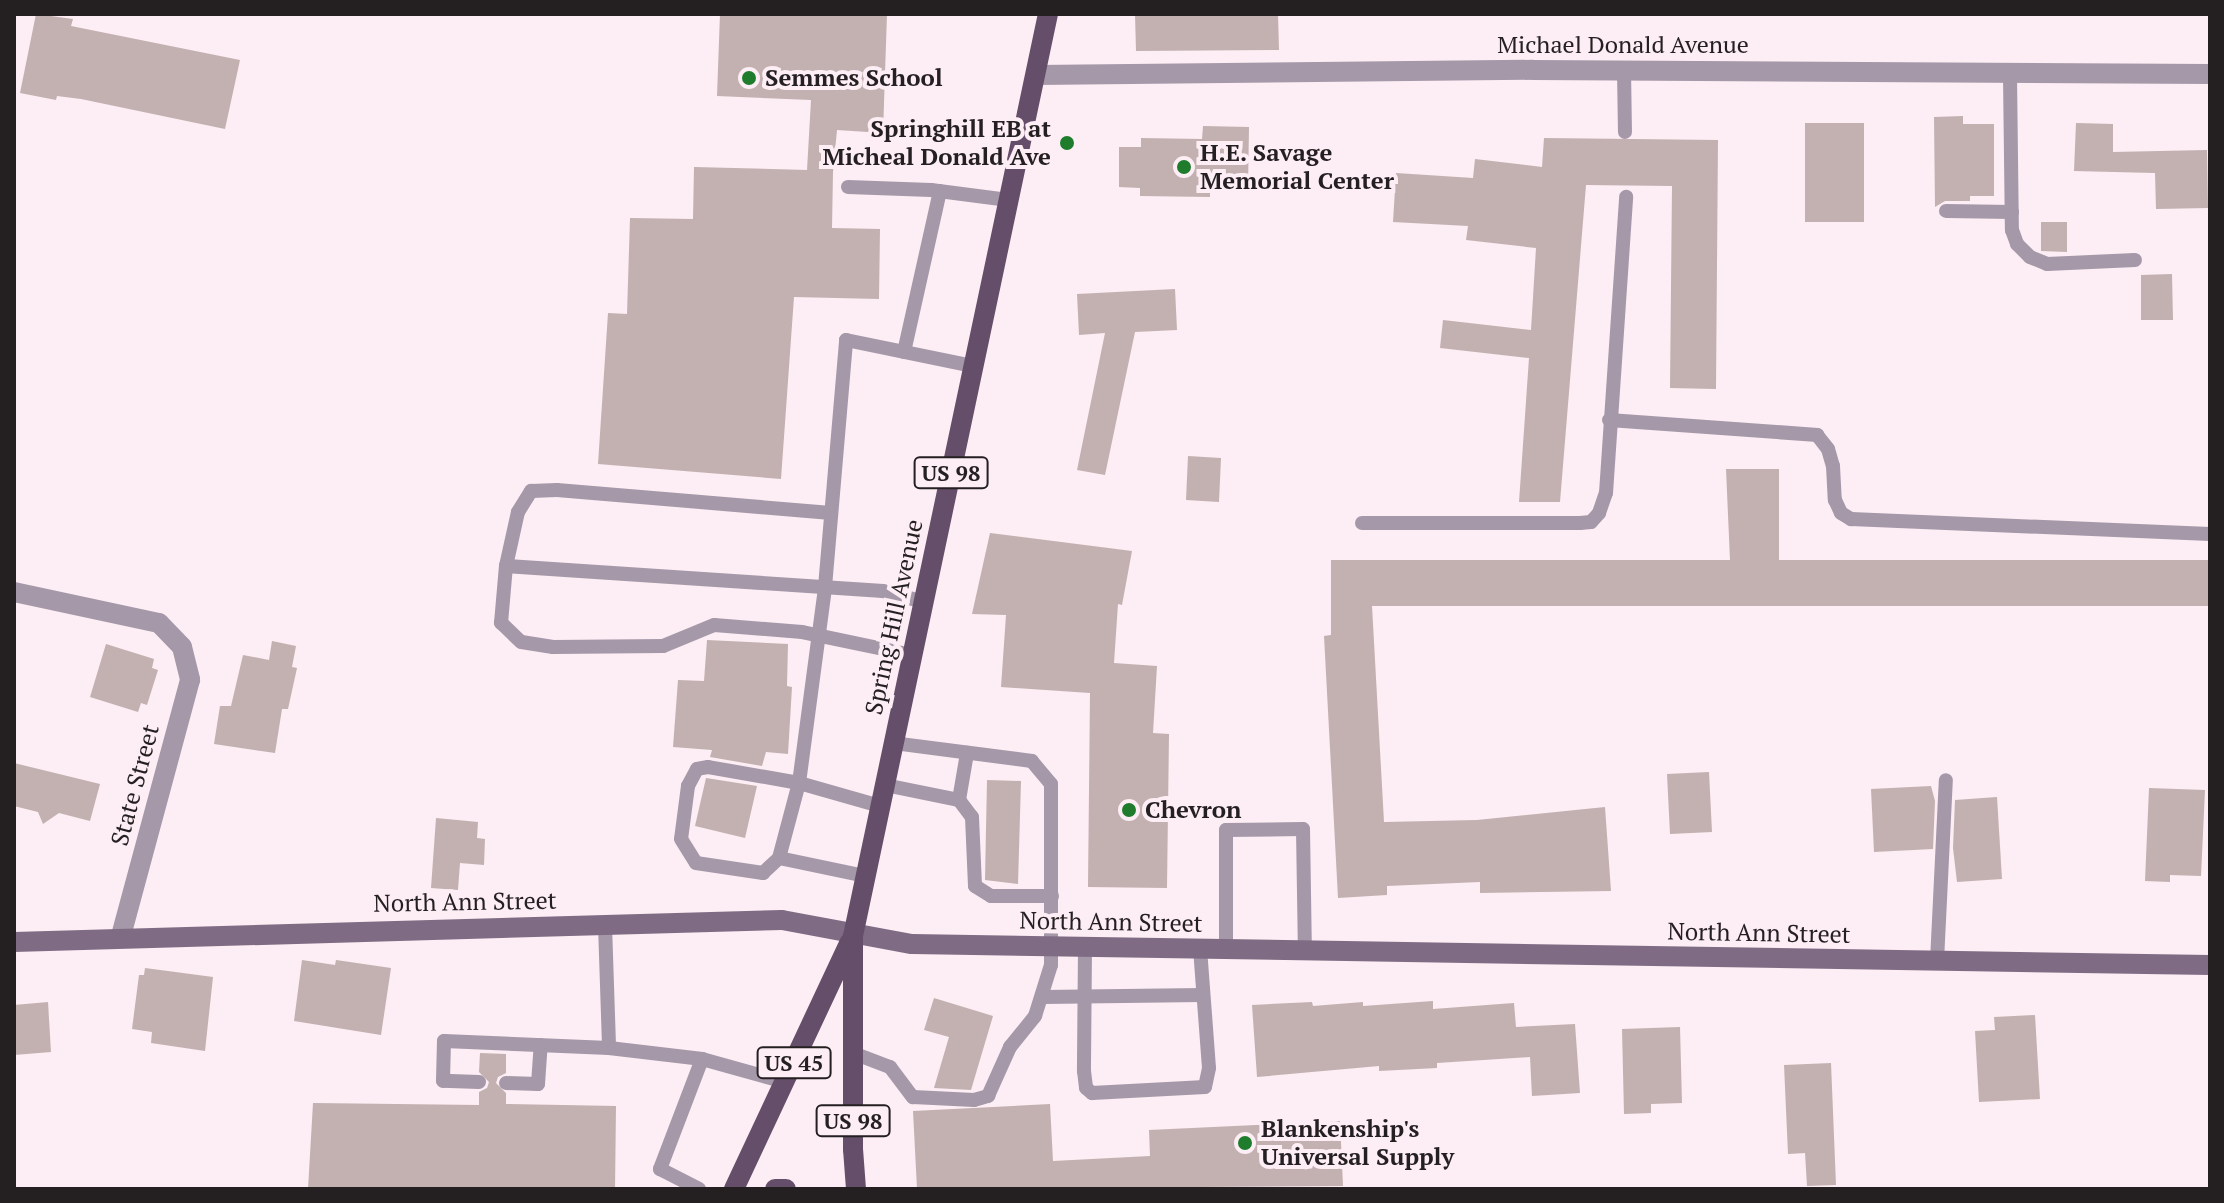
<!DOCTYPE html>
<style>
body{margin:0}
#map{position:relative;width:2224px;height:1203px;overflow:hidden;background:#fdedf4;font-family:"PT Serif",serif}
div>[style]{position:absolute}
[style*='--x']{left:calc(var(--x)*1px);top:calc(var(--y)*1px);width:calc(var(--w)*1px);rotate:calc(var(--a)*1deg)}
.building>*{inset:0;background:#c2b1b0}
.lane>*{height:14px;margin:-7px;padding:0 7px;transform-origin:7px;border-radius:7px;background:#a598a8}
.street>*{height:20px;margin:-10px;padding:0 10px;transform-origin:10px;border-radius:10px;background:#a598a8}
.secondary>*{height:20px;margin:-10px;padding:0 10px;transform-origin:10px;border-radius:10px;background:#7f6c84}
.primary>*{height:20px;margin:-10px;padding:0 10px;transform-origin:10px;border-radius:10px;background:#654e6a}
.dots>*{width:22px;height:22px;translate:-50% -50%;box-sizing:border-box;border:4px solid #fdedf4;border-radius:50%}
span{translate:-50% -50%;white-space:nowrap;text-align:center;line-height:1.15;-webkit-text-stroke:8px #fdedf4;paint-order:stroke}
.shield-label span{padding:2px 6px;background:#fdedf4;border:2px solid;border-radius:6px;-webkit-text-stroke-width:0}
.shield-label{font-size:22px;color:#241f21;font-weight:700}
.street-label{font-size:24px;color:#241f21}
.poi-label{font-size:24px;color:#241f21;font-weight:700}
.left{translate:0 -50%;text-align:left}
.right{translate:-100% -50%;text-align:right}
.frame{position:absolute;inset:0;border:16px solid #241f21;pointer-events:none}
</style>
<div id="map">
<div class="building">
<div style="clip-path:polygon(36px 14px,73px 19px,71px 26px,240px 60px,225px 129px,81px 99px,57px 96px,56px 100px,20px 93px)"></div>
<div style="clip-path:polygon(720px 14px,887px 14px,883px 133px,837px 130px,833px 172px,832px 228px,880px 229px,879px 299px,794px 297px,781px 479px,598px 464px,608px 313px,627px 314px,630px 218px,693px 219px,694px 167px,807px 170px,811px 100px,717px 96px)"></div>
<div style="clip-path:polygon(1135px 14px,1278px 14px,1279px 50px,1136px 51px)"></div>
<div style="clip-path:polygon(1963px 116px,1963px 124px,1994px 124px,1994px 196px,1970px 196px,1970px 201px,1945px 201px,1935px 207px,1934px 117px)"></div>
<div style="clip-path:polygon(1805px 123px,1864px 123px,1864px 222px,1805px 222px)"></div>
<div style="clip-path:polygon(2076px 123px,2113px 124px,2113px 152px,2207px 150px,2208px 208px,2156px 209px,2155px 173px,2074px 171px)"></div>
<div style="clip-path:polygon(1203px 126px,1249px 127px,1248px 188px,1210px 188px,1210px 197px,1140px 196px,1140px 188px,1119px 187px,1119px 147px,1141px 147px,1141px 138px,1202px 139px)"></div>
<div style="clip-path:polygon(1544px 138px,1718px 140px,1716px 389px,1670px 388px,1672px 186px,1586px 185px,1560px 502px,1519px 502px,1529px 358px,1440px 348px,1443px 320px,1531px 330px,1536px 248px,1466px 240px,1468px 226px,1393px 222px,1396px 173px,1473px 178px,1475px 159px,1542px 167px)"></div>
<div style="clip-path:polygon(2041px 222px,2067px 222px,2067px 252px,2041px 251px)"></div>
<div style="clip-path:polygon(2172px 274px,2173px 320px,2141px 320px,2141px 275px)"></div>
<div style="clip-path:polygon(1175px 289px,1177px 330px,1135px 332px,1105px 475px,1077px 470px,1105px 333px,1079px 335px,1077px 294px)"></div>
<div style="clip-path:polygon(1188px 456px,1221px 458px,1219px 502px,1186px 500px)"></div>
<div style="clip-path:polygon(1726px 469px,1779px 469px,1779px 560px,2210px 560px,2210px 606px,1372px 606px,1384px 822px,1477px 820px,1605px 807px,1611px 891px,1480px 893px,1480px 882px,1387px 886px,1387px 895px,1338px 898px,1324px 636px,1331px 635px,1331px 560px,1730px 560px)"></div>
<div style="clip-path:polygon(990px 533px,1132px 551px,1122px 605px,1118px 604px,1114px 663px,1157px 666px,1153px 733px,1169px 734px,1167px 888px,1088px 887px,1090px 693px,1001px 687px,1006px 615px,972px 614px)"></div>
<div style="clip-path:polygon(707px 640px,788px 644px,787px 686px,792px 687px,788px 754px,766px 752px,762px 766px,710px 757px,712px 750px,673px 747px,678px 680px,704px 681px)"></div>
<div style="clip-path:polygon(272px 641px,296px 646px,292px 667px,297px 668px,288px 709px,282px 709px,275px 753px,214px 744px,220px 706px,231px 706px,243px 655px,269px 660px)"></div>
<div style="clip-path:polygon(106px 644px,154px 659px,152px 668px,158px 670px,147px 705px,141px 703px,138px 712px,90px 697px)"></div>
<div style="clip-path:polygon(14px 763px,100px 784px,90px 821px,59px 813px,43px 824px,38px 812px,14px 806px)"></div>
<div style="clip-path:polygon(1709px 772px,1712px 832px,1670px 834px,1667px 774px)"></div>
<div style="clip-path:polygon(706px 778px,757px 786px,745px 838px,695px 826px)"></div>
<div style="clip-path:polygon(987px 780px,1021px 781px,1018px 884px,985px 880px)"></div>
<div style="clip-path:polygon(1931px 786px,1935px 801px,1933px 849px,1874px 852px,1871px 789px)"></div>
<div style="clip-path:polygon(2149px 788px,2205px 790px,2201px 876px,2170px 875px,2170px 882px,2145px 881px)"></div>
<div style="clip-path:polygon(1997px 797px,2002px 879px,1957px 882px,1953px 848px,1955px 800px)"></div>
<div style="clip-path:polygon(436px 818px,478px 822px,477px 838px,485px 839px,484px 865px,460px 863px,458px 890px,431px 888px)"></div>
<div style="clip-path:polygon(302px 960px,335px 965px,336px 960px,391px 968px,381px 1035px,294px 1021px)"></div>
<div style="clip-path:polygon(145px 968px,213px 977px,205px 1051px,151px 1043px,152px 1032px,132px 1029px,139px 975px,144px 975px)"></div>
<div style="clip-path:polygon(934px 998px,993px 1016px,971px 1090px,934px 1088px,949px 1037px,924px 1030px)"></div>
<div style="clip-path:polygon(1433px 1001px,1433px 1009px,1514px 1003px,1516px 1027px,1575px 1024px,1580px 1093px,1532px 1096px,1530px 1057px,1437px 1063px,1437px 1068px,1379px 1071px,1379px 1066px,1257px 1077px,1252px 1005px,1312px 1002px,1313px 1006px,1363px 1002px,1363px 1006px)"></div>
<div style="clip-path:polygon(48px 1002px,51px 1052px,14px 1055px,14px 1005px)"></div>
<div style="clip-path:polygon(2035px 1015px,2040px 1099px,1979px 1102px,1975px 1031px,1995px 1030px,1994px 1017px)"></div>
<div style="clip-path:polygon(1680px 1027px,1682px 1103px,1651px 1104px,1651px 1113px,1624px 1114px,1622px 1029px)"></div>
<div style="clip-path:polygon(480px 1053px,506px 1054px,506px 1073px,498px 1077px,496px 1083px,506px 1093px,506px 1104px,616px 1106px,615px 1189px,308px 1189px,313px 1103px,479px 1105px,479px 1092px,487px 1088px,489px 1082px,479px 1072px)"></div>
<div style="clip-path:polygon(1831px 1063px,1836px 1185px,1807px 1186px,1805px 1153px,1788px 1154px,1784px 1065px)"></div>
<div style="clip-path:polygon(1050px 1104px,1053px 1161px,1150px 1156px,1149px 1130px,1340px 1121px,1343px 1186px,917px 1189px,913px 1111px)"></div>
</div>
<div class="lane">
<div style="--x:1624;--y:70;--w:62;--a:89.1"></div>
<div style="--x:2010;--y:75;--w:155;--a:89.3"></div>
<div style="--x:2012;--y:230;--w:15;--a:70"></div>
<div style="--x:2017;--y:244;--w:18;--a:45"></div>
<div style="--x:2030;--y:257;--w:18;--a:22"></div>
<div style="--x:2047;--y:264;--w:88;--a:-2.6"></div>
<div style="--x:848;--y:187;--w:83;--a:2.1"></div>
<div style="--x:931;--y:190;--w:78;--a:7.4"></div>
<div style="--x:1946;--y:211;--w:66;--a:0.9"></div>
<div style="--x:904;--y:352;--w:165;--a:-77.4"></div>
<div style="--x:1609;--y:420;--w:209;--a:4.1"></div>
<div style="--x:1817;--y:435;--w:18;--a:52"></div>
<div style="--x:1828;--y:449;--w:18;--a:74"></div>
<div style="--x:1833;--y:466;--w:34;--a:87"></div>
<div style="--x:1835;--y:500;--w:14;--a:65"></div>
<div style="--x:1841;--y:513;--w:12;--a:31"></div>
<div style="--x:1851;--y:519;--w:359;--a:2.4"></div>
<div style="--x:1362;--y:523;--w:218;--a:0"></div>
<div style="--x:1580;--y:523;--w:11;--a:-5"></div>
<div style="--x:1591;--y:522;--w:12;--a:-48"></div>
<div style="--x:1599;--y:513;--w:21;--a:-71"></div>
<div style="--x:1606;--y:493;--w:297;--a:-86.1"></div>
<div style="--x:506;--y:566;--w:55;--a:-77.5"></div>
<div style="--x:518;--y:512;--w:25;--a:-58"></div>
<div style="--x:531;--y:491;--w:26;--a:-2"></div>
<div style="--x:557;--y:490;--w:275;--a:4.8"></div>
<div style="--x:912;--y:655;--w:112;--a:-168.2"></div>
<div style="--x:802;--y:632;--w:88;--a:-175.5"></div>
<div style="--x:714;--y:625;--w:55;--a:157.6"></div>
<div style="--x:663;--y:646;--w:110;--a:179.5"></div>
<div style="--x:553;--y:647;--w:32;--a:-171"></div>
<div style="--x:521;--y:642;--w:28;--a:-136"></div>
<div style="--x:501;--y:623;--w:57;--a:-85"></div>
<div style="--x:506;--y:566;--w:378;--a:3.8"></div>
<div style="--x:883;--y:591;--w:42;--a:15"></div>
<div style="--x:885;--y:785;--w:76;--a:11.5"></div>
<div style="--x:959;--y:800;--w:21;--a:53"></div>
<div style="--x:972;--y:817;--w:69;--a:87.5"></div>
<div style="--x:975;--y:886;--w:19;--a:32"></div>
<div style="--x:991;--y:896;--w:61;--a:0"></div>
<div style="--x:959;--y:800;--w:48;--a:-80.3"></div>
<div style="--x:880;--y:806;--w:84;--a:-164.1"></div>
<div style="--x:799;--y:783;--w:198;--a:-82.4"></div>
<div style="--x:825;--y:587;--w:248;--a:-85.1"></div>
<div style="--x:846;--y:340;--w:130;--a:11.6"></div>
<div style="--x:779;--y:858;--w:78;--a:-75.1"></div>
<div style="--x:799;--y:783;--w:92;--a:-170"></div>
<div style="--x:708;--y:767;--w:11;--a:170"></div>
<div style="--x:697;--y:769;--w:19;--a:118"></div>
<div style="--x:688;--y:786;--w:53;--a:97.5"></div>
<div style="--x:681;--y:839;--w:28;--a:58"></div>
<div style="--x:696;--y:863;--w:68;--a:8.5"></div>
<div style="--x:763;--y:873;--w:22;--a:-43"></div>
<div style="--x:779;--y:858;--w:88;--a:11.8"></div>
<div style="--x:605;--y:925;--w:123;--a:88.1"></div>
<div style="--x:609;--y:1048;--w:94;--a:6.7"></div>
<div style="--x:702;--y:1059;--w:118;--a:110.9"></div>
<div style="--x:660;--y:1169;--w:44;--a:27.1"></div>
<div style="--x:1085;--y:948;--w:123;--a:90.5"></div>
<div style="--x:1084;--y:1071;--w:17;--a:83"></div>
<div style="--x:1086;--y:1088;--w:8;--a:40"></div>
<div style="--x:1092;--y:1093;--w:113;--a:-3"></div>
<div style="--x:1205;--y:1087;--w:19;--a:-78"></div>
<div style="--x:1209;--y:1068;--w:119;--a:-94.3"></div>
<div style="--x:1226;--y:950;--w:120;--a:-90"></div>
<div style="--x:1226;--y:830;--w:77;--a:-0.7"></div>
<div style="--x:1303;--y:829;--w:122;--a:89.1"></div>
<div style="--x:1937;--y:961;--w:181;--a:-87.2"></div>
<div style="--x:1043;--y:997;--w:160;--a:-0.7"></div>
<div style="--x:853;--y:1053;--w:40;--a:21"></div>
<div style="--x:890;--y:1067;--w:38;--a:53"></div>
<div style="--x:913;--y:1097;--w:61;--a:2.8"></div>
<div style="--x:974;--y:1100;--w:15;--a:-16"></div>
<div style="--x:988;--y:1096;--w:54;--a:-65.8"></div>
<div style="--x:1010;--y:1047;--w:40;--a:-51"></div>
<div style="--x:1035;--y:1016;--w:53;--a:-72.6"></div>
<div style="--x:1051;--y:965;--w:181;--a:-90"></div>
<div style="--x:1051;--y:784;--w:30;--a:-130"></div>
<div style="--x:1032;--y:761;--w:139;--a:-172.6"></div>
<div style="--x:702;--y:1059;--w:86;--a:15.5"></div>
<div style="--x:479;--y:1082;--w:36;--a:-178"></div>
<div style="--x:443;--y:1081;--w:40;--a:-88.6"></div>
<div style="--x:444;--y:1041;--w:165;--a:2.4"></div>
<div style="--x:506;--y:1083;--w:32;--a:2"></div>
<div style="--x:538;--y:1084;--w:39;--a:-86"></div>
</div>
<div class="street">
<div style="--x:1036;--y:75;--w:497;--a:-0.6"></div>
<div style="--x:1533;--y:70;--w:677;--a:0.34"></div>
<div style="--x:14;--y:592;--w:148;--a:12.1"></div>
<div style="--x:159;--y:623;--w:33;--a:46"></div>
<div style="--x:182;--y:647;--w:34;--a:76"></div>
<div style="--x:190;--y:680;--w:265;--a:105.1"></div>
</div>
<div class="secondary">
<div style="--x:14;--y:942;--w:768;--a:-1.64"></div>
<div style="--x:782;--y:920;--w:132;--a:10.5"></div>
<div style="--x:912;--y:944;--w:1298;--a:0.93"></div>
</div>
<div class="primary">
<div style="--x:734;--y:1189;--w:272;--a:-64.9"></div>
<div style="--x:775;--y:1189;--w:11;--a:0"></div>
<div style="--x:856;--y:1189;--w:40;--a:-94.3"></div>
<div style="--x:853;--y:1149;--w:213;--a:-90"></div>
<div style="--x:853;--y:936;--w:942;--a:-78.06"></div>
</div>
<div class="dots">
<div style="left:749px;top:78px;background:#1f7c2d"></div>
<div style="left:1067px;top:143px;background:#1f7c2d"></div>
<div style="left:1184px;top:167px;background:#1f7c2d"></div>
<div style="left:1129px;top:810px;background:#1f7c2d"></div>
<div style="left:1245px;top:1143px;background:#1f7c2d"></div>
</div>
<div class="shield-label">
<span style="left:951px;top:473px">US 98</span>
<span style="left:794px;top:1063px">US 45</span>
<span style="left:853px;top:1121px">US 98</span>
</div>
<div class="street-label">
<span style="left:1623px;top:45px">Michael Donald Avenue</span>
<span style="left:894px;top:617px;rotate:-78deg">Spring Hill Avenue</span>
<span style="left:135px;top:785px;rotate:-75deg">State Street</span>
<span style="left:465px;top:902px;rotate:-1deg">North Ann Street</span>
<span style="left:1111px;top:922px;rotate:1deg">North Ann Street</span>
<span style="left:1759px;top:933px;rotate:1deg">North Ann Street</span>
</div>
<div class="poi-label">
<span class="left" style="left:765px;top:78px">Semmes School</span>
<span class="right" style="left:1051px;top:143px">Springhill EB at<br>Micheal Donald Ave</span>
<span class="left" style="left:1200px;top:167px">H.E. Savage<br>Memorial Center</span>
<span class="left" style="left:1145px;top:810px">Chevron</span>
<span class="left" style="left:1261px;top:1143px">Blankenship's<br>Universal Supply</span>
</div>
<div class="frame"></div>
</div>
